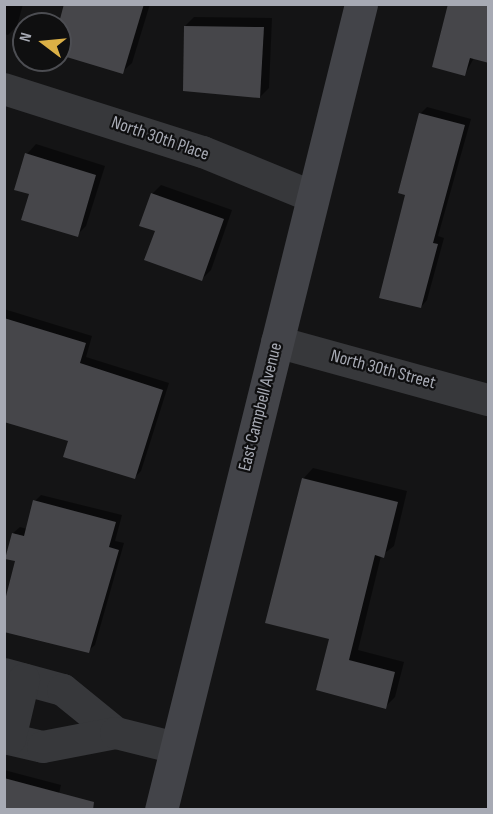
<!DOCTYPE html>
<style>
body{margin:0}
#map{position:relative;width:493px;height:814px;overflow:hidden;background:#141415;font-family:"Sofia Sans Condensed",sans-serif}
div>[style]{position:absolute}
[style*='--x']{left:calc(var(--x)*1px);top:calc(var(--y)*1px);width:calc(var(--w)*1px);rotate:calc(var(--a)*1deg)}
.shadow>*{inset:0;background:#0007}
.building>*{inset:0;background:#46464a}
.street>*{height:32px;margin:-16px;padding:0 16px;transform-origin:16px;border-radius:16px;background:#37383b}
.secondary>*{height:33px;margin:-16.5px;padding:0 16.5px;transform-origin:16.5px;border-radius:16.5px;background:#434449}
span{translate:-50% -50%;white-space:nowrap;text-align:center;line-height:1.15;-webkit-text-stroke:4.5px #0f0f10;paint-order:stroke}
.street-label{font-size:18px;color:#a7aab4}
.frame{position:absolute;inset:0;border:6px solid #a7aab4;pointer-events:none}
.north{position:absolute;left:12px;top:12px;width:60px;height:60px;box-sizing:border-box;background:#0f0f10;border:2px solid #4c4d52;border-radius:50%;rotate:286deg;font-size:16px;font-weight:700;line-height:24px;text-align:center;color:#a7aab4}
.north::after{content:'';display:block;margin:auto;width:21px;height:27px;background:#dbb046;clip-path:polygon(50% 0,100% 100%,50% 72%,0 100%)}
</style>
<div id="map">
<div class="shadow">
<div style="clip-path:polygon(4px 4px,23px 4px,17px 26px,8px 35px,4px 34px)"></div>
<div style="clip-path:polygon(66px 4px,150px 4px,132px 63px,122px 72px,60px 53px,60px 24px)"></div>
<div style="clip-path:polygon(449px 4px,474px 58px,465px 74px)"></div>
<div style="clip-path:polygon(194px 17px,272px 18px,269px 88px,260px 97px,185px 26px)"></div>
<div style="clip-path:polygon(427px 107px,471px 119px,438px 236px,444px 238px,427px 300px,421px 307px,407px 194px,420px 114px)"></div>
<div style="clip-path:polygon(36px 144px,105px 166px,86px 226px,77px 235px,31px 193px,27px 154px)"></div>
<div style="clip-path:polygon(161px 185px,232px 210px,211px 270px,202px 279px,156px 230px,152px 194px)"></div>
<div style="clip-path:polygon(4px 309px,92px 336px,86px 357px,169px 383px,141px 471px,134px 478px,70px 440px,4px 420px)"></div>
<div style="clip-path:polygon(313px 468px,407px 491px,394px 546px,381px 556px,358px 650px,404px 662px,395px 697px,385px 707px,331px 638px,303px 479px)"></div>
<div style="clip-path:polygon(41px 495px,122px 515px,115px 541px,124px 543px,95px 645px,88px 651px,4px 630px,4px 597px,8px 597px,17px 560px,13px 533px,20px 527px,27px 529px,35px 501px)"></div>
<div style="clip-path:polygon(4px 770px,61px 785px,55px 810px,4px 810px)"></div>
</div>
<div class="building">
<div style="clip-path:polygon(64px 4px,144px 4px,123px 74px,60px 55px,60px 19px)"></div>
<div style="clip-path:polygon(448px 4px,489px 4px,489px 63px,470px 58px,465px 76px,432px 67px)"></div>
<div style="clip-path:polygon(184px 26px,264px 27px,260px 98px,183px 91px)"></div>
<div style="clip-path:polygon(419px 113px,465px 125px,433px 243px,438px 244px,421px 308px,379px 298px,405px 195px,398px 193px)"></div>
<div style="clip-path:polygon(25px 153px,96px 175px,78px 237px,21px 220px,29px 194px,14px 190px)"></div>
<div style="clip-path:polygon(151px 193px,224px 219px,202px 281px,144px 260px,155px 231px,139px 226px)"></div>
<div style="clip-path:polygon(4px 318px,86px 343px,80px 363px,163px 390px,135px 479px,63px 457px,68px 441px,4px 422px)"></div>
<div style="clip-path:polygon(302px 478px,398px 502px,384px 558px,375px 555px,349px 660px,395px 672px,386px 709px,316px 690px,329px 639px,265px 623px)"></div>
<div style="clip-path:polygon(33px 500px,116px 522px,109px 547px,119px 550px,89px 653px,4px 632px,4px 604px,15px 561px,5px 559px,12px 533px,24px 536px)"></div>
<div style="clip-path:polygon(4px 778px,94px 802px,93px 810px,4px 810px)"></div>
</div>
<div class="street">
<div style="--x:4;--y:89;--w:209;--a:17.6"></div>
<div style="--x:203;--y:152;--w:119;--a:22.2"></div>
<div style="--x:277;--y:342;--w:219;--a:15.4"></div>
<div style="--x:4;--y:674;--w:61;--a:15.2"></div>
<div style="--x:63;--y:690;--w:68;--a:39.1"></div>
<div style="--x:4;--y:738;--w:40;--a:13"></div>
<div style="--x:43;--y:747;--w:74;--a:-10.9"></div>
<div style="--x:116;--y:733;--w:62;--a:14"></div>
<div style="--x:10;--y:739;--w:61;--a:-76.7"></div>
</div>
<div class="secondary">
<div style="--x:161;--y:810;--w:830;--a:-76.06"></div>
</div>
<div class="street-label">
<span style="left:160px;top:139px;rotate:19deg">North 30th Place</span>
<span style="left:383px;top:370px;rotate:15deg">North 30th Street</span>
<span style="left:261px;top:407px;rotate:-76deg">East Campbell Avenue</span>
</div>
<div class="frame"></div>
<div class="north">N</div>
</div>
